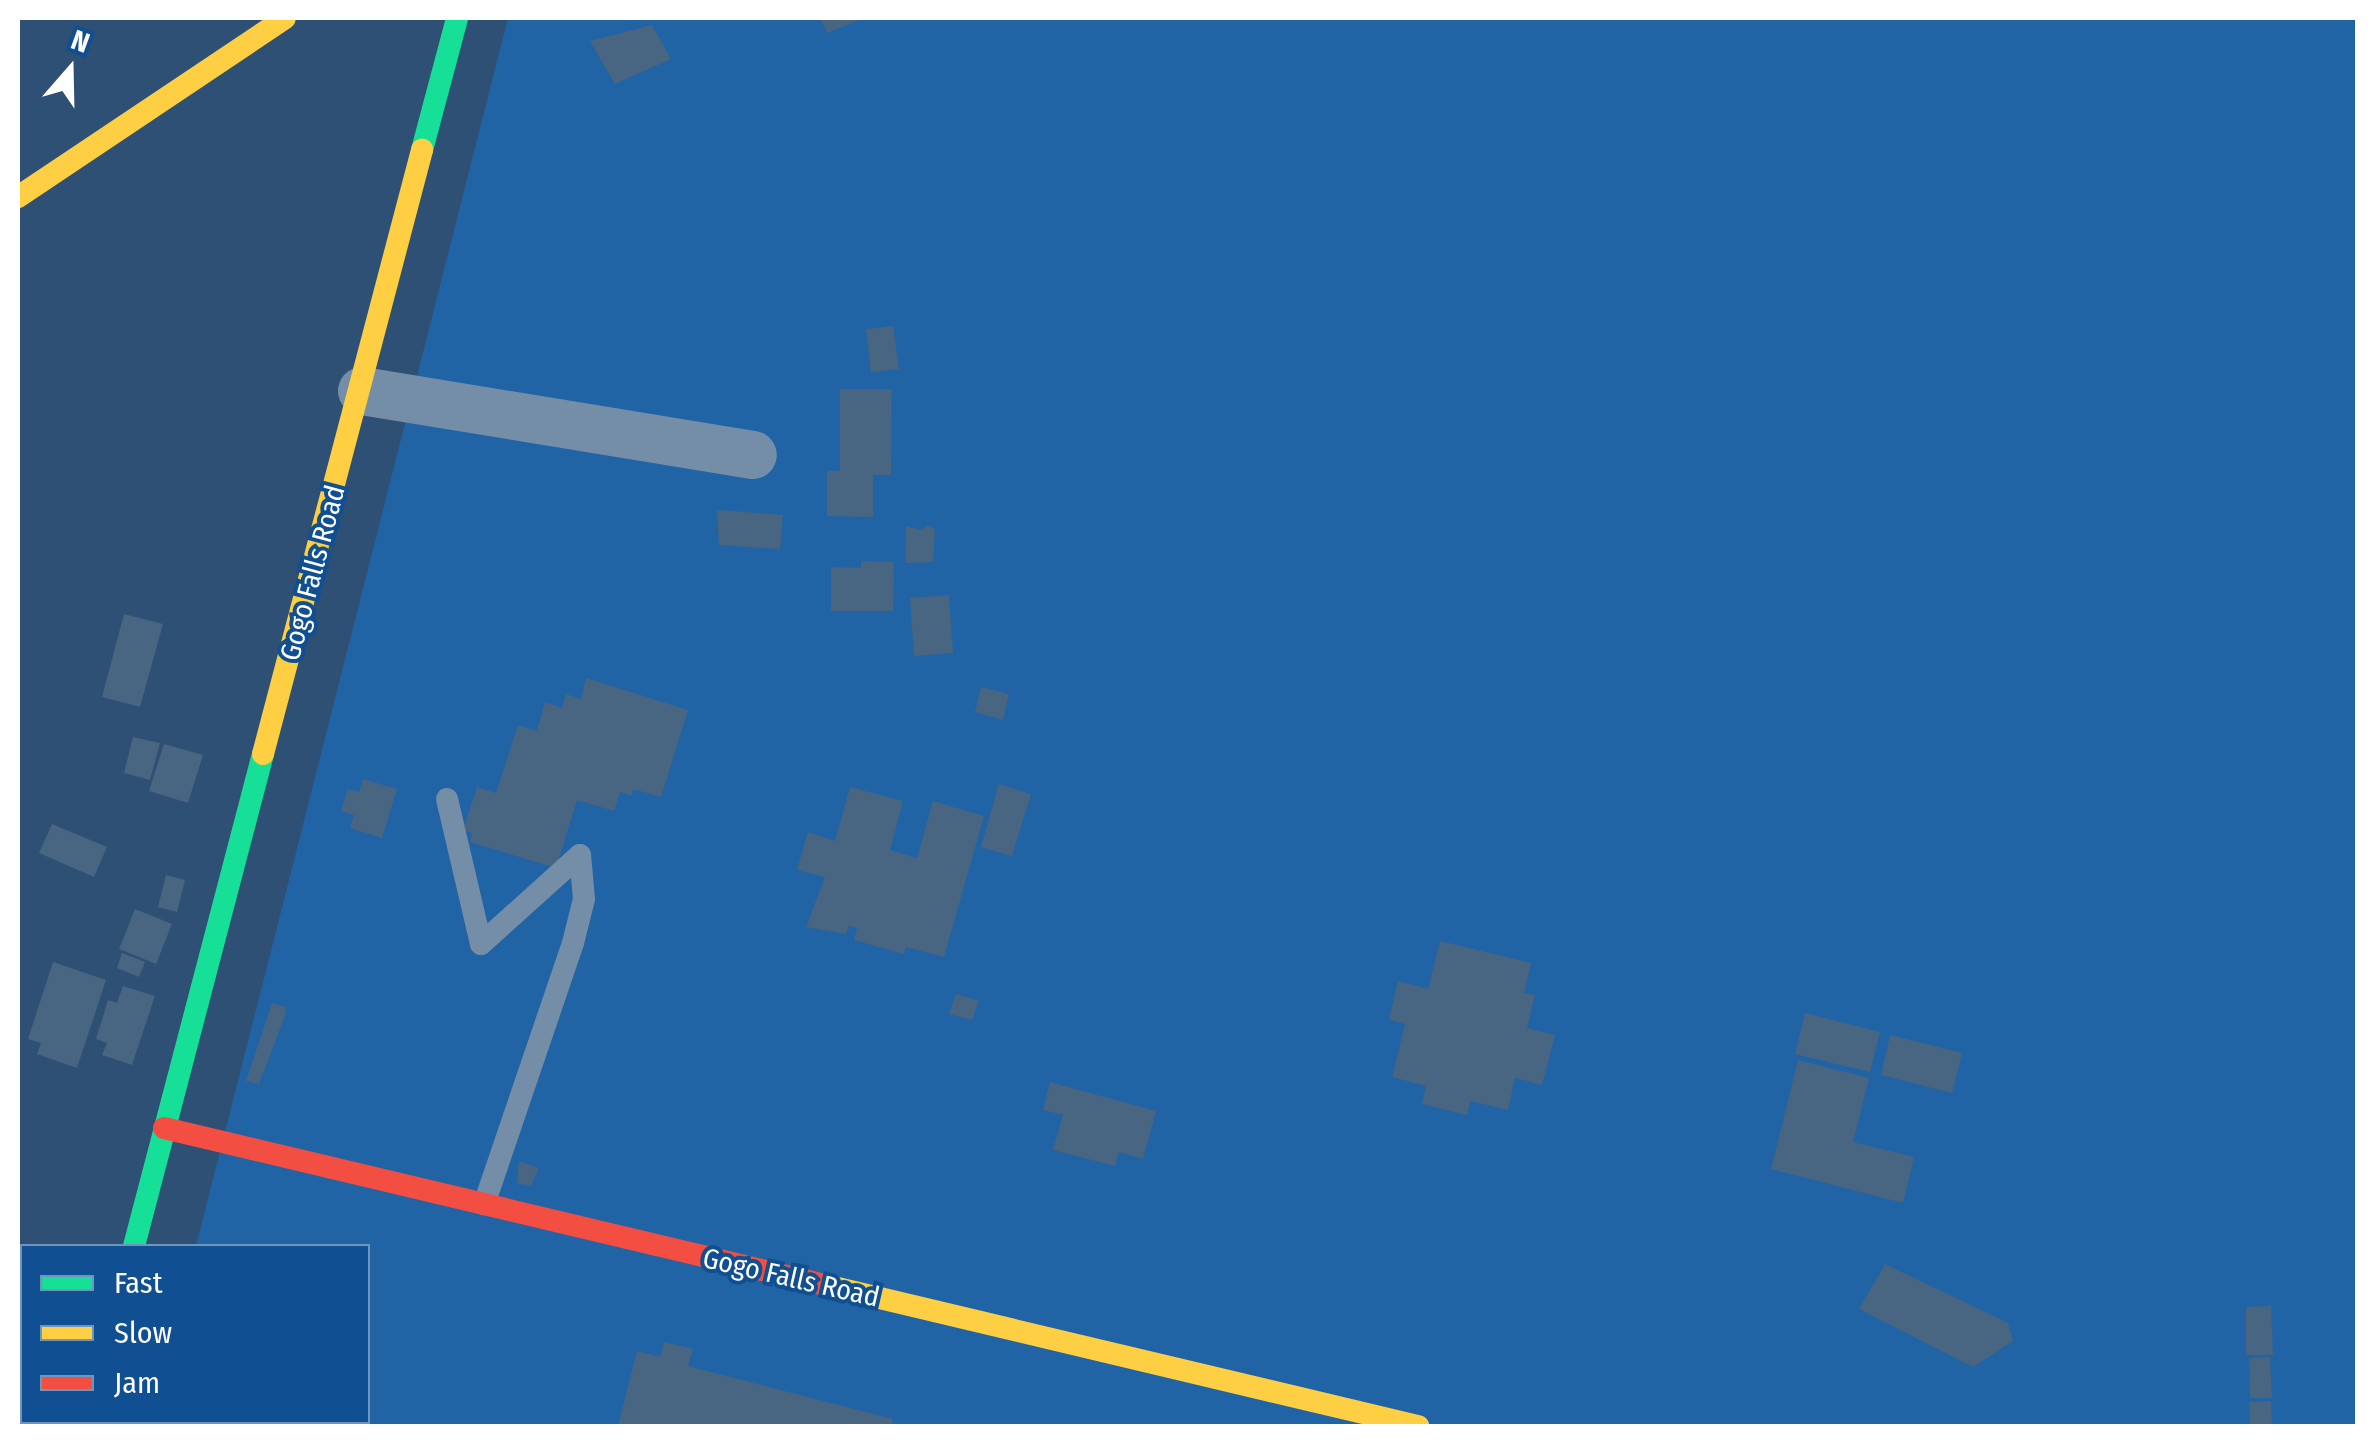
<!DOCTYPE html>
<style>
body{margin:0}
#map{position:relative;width:2375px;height:1444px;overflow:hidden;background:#2d5074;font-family:"Fira Sans Condensed",sans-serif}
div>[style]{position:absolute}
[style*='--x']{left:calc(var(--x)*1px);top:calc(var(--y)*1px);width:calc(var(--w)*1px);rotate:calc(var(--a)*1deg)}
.green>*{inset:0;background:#2164a6}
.building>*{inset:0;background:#486582}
.lane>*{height:22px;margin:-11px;padding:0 11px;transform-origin:11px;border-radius:11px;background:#758ea7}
.street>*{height:48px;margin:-24px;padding:0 24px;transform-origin:24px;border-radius:24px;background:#758ea7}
.fast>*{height:22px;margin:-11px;padding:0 11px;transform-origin:11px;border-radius:11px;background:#16e098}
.slow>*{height:22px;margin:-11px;padding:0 11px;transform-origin:11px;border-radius:11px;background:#ffcf43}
.jam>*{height:22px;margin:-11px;padding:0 11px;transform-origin:11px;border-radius:11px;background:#f24e42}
span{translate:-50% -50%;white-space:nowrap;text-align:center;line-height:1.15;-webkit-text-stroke:8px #104f91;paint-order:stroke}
.street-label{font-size:28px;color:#fff}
.frame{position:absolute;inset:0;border:20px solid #fff;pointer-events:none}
.legend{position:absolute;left:20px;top:1244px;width:350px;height:180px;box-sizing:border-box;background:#104f91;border:2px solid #7095bd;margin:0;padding:12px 18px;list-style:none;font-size:30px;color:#fff}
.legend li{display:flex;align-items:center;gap:20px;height:50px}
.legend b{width:50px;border:2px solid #7095bd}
.north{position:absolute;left:20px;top:20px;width:100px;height:100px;-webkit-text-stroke:8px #104f91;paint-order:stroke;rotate:20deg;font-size:28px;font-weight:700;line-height:40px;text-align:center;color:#fff}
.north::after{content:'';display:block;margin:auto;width:35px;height:45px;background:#fff;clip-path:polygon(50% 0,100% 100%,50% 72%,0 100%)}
</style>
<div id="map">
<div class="green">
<div style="clip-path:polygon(508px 18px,2357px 18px,2357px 1426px,151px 1426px,152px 1422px,368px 1422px,368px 1246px,196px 1246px)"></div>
</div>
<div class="building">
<div style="clip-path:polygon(820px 18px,864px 18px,827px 33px)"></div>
<div style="clip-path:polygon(652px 25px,671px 59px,615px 84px,590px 41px)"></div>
<div style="clip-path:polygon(893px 326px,899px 369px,871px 372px,866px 329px)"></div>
<div style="clip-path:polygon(840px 389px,892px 389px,891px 475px,873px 475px,873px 517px,827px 516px,827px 471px,840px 471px)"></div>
<div style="clip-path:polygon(717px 510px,783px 515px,780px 549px,719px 545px)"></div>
<div style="clip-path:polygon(927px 525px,935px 529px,933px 562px,905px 563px,906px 526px,922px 530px)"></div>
<div style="clip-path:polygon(861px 561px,894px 562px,893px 611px,831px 611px,831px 567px,861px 568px)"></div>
<div style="clip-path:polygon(949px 595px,953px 653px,914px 656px,910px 598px)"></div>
<div style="clip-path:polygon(124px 614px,163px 624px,140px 707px,102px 697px)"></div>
<div style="clip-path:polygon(586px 678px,688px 710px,661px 797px,633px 789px,631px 796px,620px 792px,614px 811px,577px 800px,556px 868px,470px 842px,472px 833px,463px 830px,477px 787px,496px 793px,518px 725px,537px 731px,545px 702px,562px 708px,566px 694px,581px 699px)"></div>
<div style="clip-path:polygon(981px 687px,1009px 694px,1003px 720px,975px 712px)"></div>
<div style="clip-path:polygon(133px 737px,160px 743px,150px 780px,124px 773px)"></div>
<div style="clip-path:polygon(164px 744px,203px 755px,188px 803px,149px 791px)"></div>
<div style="clip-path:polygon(363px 779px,397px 789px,382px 838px,350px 828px,354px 815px,341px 811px,348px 789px,359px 792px)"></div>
<div style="clip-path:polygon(999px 784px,1031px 794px,1012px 856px,981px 847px)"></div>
<div style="clip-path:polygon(850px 787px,903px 801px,890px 850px,917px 858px,933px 801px,984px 816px,944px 957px,906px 947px,904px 954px,854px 940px,857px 928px,849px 926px,846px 934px,806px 927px,825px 877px,797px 870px,808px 832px,835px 841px)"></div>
<div style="clip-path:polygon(52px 824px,107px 847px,94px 877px,39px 853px)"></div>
<div style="clip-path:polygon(166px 875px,185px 880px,177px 912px,158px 907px)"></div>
<div style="clip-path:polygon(135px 909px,172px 924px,156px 964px,119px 949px)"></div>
<div style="clip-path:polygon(1440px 941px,1531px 963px,1524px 993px,1535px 995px,1527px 1028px,1555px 1035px,1542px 1085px,1515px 1078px,1508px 1110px,1470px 1101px,1467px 1115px,1422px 1104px,1426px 1086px,1392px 1077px,1405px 1024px,1389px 1020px,1398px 981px,1428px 989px)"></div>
<div style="clip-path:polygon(122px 953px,145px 962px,139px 977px,117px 968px)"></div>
<div style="clip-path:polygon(53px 962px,106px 980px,77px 1068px,37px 1054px,41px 1043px,28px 1039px)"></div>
<div style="clip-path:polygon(123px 986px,155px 996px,132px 1065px,102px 1055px,107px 1043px,96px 1039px,108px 1000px,117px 1003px)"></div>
<div style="clip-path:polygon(956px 994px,979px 1001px,972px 1020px,949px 1014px)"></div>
<div style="clip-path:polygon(272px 1003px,285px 1007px,286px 1013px,259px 1084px,246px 1081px)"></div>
<div style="clip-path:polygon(1805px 1013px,1880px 1032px,1870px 1072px,1795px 1054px)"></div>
<div style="clip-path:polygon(1890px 1035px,1962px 1053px,1952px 1093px,1881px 1075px)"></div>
<div style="clip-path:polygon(1798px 1060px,1869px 1078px,1853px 1142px,1914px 1157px,1903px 1203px,1771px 1169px)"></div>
<div style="clip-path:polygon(1050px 1082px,1156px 1111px,1143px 1159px,1119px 1152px,1115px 1166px,1053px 1150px,1063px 1115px,1043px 1110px)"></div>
<div style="clip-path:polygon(519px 1161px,539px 1168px,531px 1186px,517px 1183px)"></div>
<div style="clip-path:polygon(1885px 1264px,2008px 1323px,2013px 1341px,1973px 1367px,1859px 1309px)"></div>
<div style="clip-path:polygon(2271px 1306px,2273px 1355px,2246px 1355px,2246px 1307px)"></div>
<div style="clip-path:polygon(664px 1342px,693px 1349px,688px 1366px,893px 1419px,891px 1426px,618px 1426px,637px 1351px,660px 1357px)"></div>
<div style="clip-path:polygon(2270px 1357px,2272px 1398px,2250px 1398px,2249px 1358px)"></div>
<div style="clip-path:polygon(2271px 1401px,2272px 1426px,2250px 1426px,2249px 1402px)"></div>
</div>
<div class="lane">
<div style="--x:447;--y:799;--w:149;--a:76.8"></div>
<div style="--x:481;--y:944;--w:133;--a:-42"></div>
<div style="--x:580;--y:855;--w:44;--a:84.8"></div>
<div style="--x:584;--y:899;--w:45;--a:104"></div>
<div style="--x:573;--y:943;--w:276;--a:108.8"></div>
</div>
<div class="street">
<div style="--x:362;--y:391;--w:396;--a:9.3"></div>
<div style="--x:88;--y:1426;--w:4;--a:-76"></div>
</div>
<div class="fast">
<div style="--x:422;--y:150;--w:137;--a:-75.1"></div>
<div style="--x:134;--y:1246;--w:509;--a:-75.31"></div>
</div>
<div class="slow">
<div style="--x:18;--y:197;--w:321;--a:-33.8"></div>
<div style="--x:263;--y:754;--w:625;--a:-75.25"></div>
<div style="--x:825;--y:1285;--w:610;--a:13.38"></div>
</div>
<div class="jam">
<div style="--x:164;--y:1128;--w:679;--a:13.36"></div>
</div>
<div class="street-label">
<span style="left:313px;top:573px;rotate:-75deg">Gogo Falls Road</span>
<span style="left:791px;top:1278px;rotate:13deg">Gogo Falls Road</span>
</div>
<div class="frame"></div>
<ul class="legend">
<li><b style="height:12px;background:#16e098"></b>Fast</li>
<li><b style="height:12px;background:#ffcf43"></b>Slow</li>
<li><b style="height:12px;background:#f24e42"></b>Jam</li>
</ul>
<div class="north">N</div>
</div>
